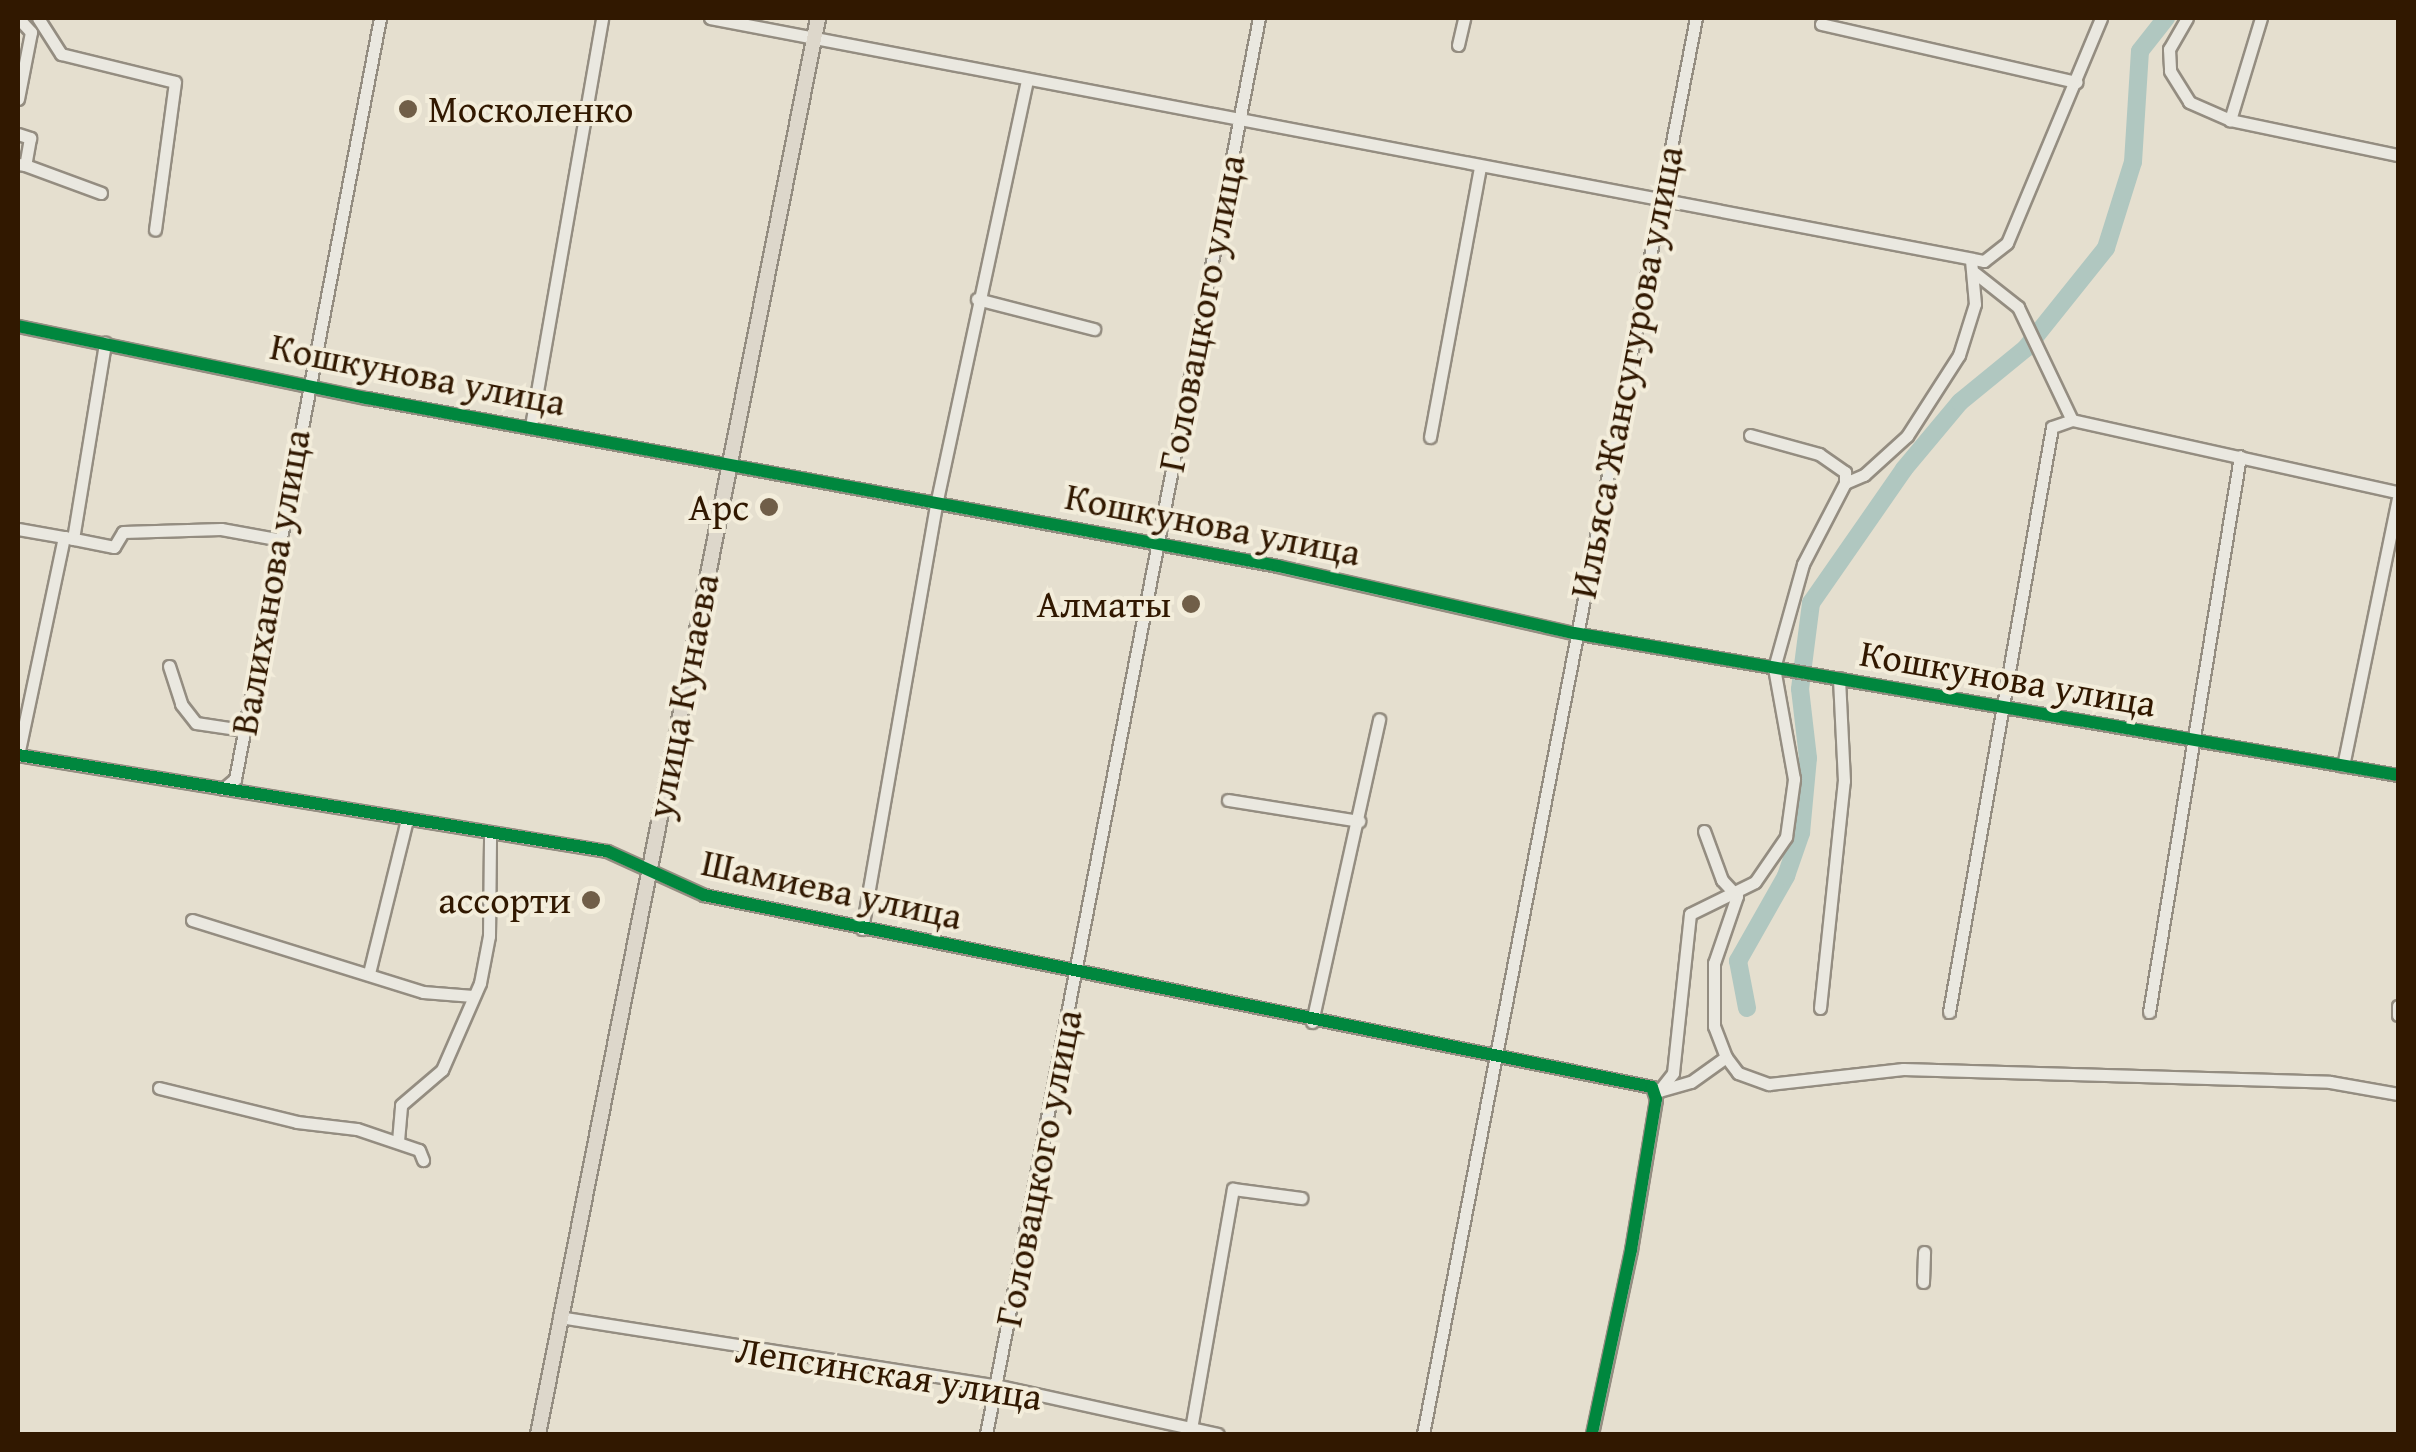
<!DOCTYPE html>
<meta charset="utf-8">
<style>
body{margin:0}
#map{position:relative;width:2416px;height:1452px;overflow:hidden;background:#e5dfcf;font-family:"Gentium Book Plus",serif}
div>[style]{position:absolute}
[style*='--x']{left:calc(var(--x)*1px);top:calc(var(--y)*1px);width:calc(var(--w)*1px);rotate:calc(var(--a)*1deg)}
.river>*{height:18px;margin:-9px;padding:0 9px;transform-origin:9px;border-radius:9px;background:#b0c7c0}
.roads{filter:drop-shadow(2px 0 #948d81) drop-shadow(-2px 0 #948d81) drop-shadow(0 2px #948d81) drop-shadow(0 -2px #948d81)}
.minor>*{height:11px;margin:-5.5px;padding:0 5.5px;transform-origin:5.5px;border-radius:5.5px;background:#eae8e0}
.major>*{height:14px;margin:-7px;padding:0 7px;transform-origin:7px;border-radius:7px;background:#ddd7cb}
.cycleway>*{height:12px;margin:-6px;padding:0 6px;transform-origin:6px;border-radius:6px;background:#00873e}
.dots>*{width:28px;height:28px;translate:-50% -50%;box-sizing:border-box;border:5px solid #f3eddb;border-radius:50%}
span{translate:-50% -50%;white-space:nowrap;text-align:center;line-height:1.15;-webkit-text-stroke:8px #f3eddb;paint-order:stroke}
.poi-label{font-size:38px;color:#311800}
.left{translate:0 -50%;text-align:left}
.right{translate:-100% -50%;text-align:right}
.street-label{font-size:38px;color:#311800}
.frame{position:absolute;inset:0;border:20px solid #311800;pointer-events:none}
</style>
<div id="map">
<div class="river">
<div style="--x:1747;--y:1008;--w:48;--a:-100.8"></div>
<div style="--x:1738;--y:961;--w:98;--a:-60.5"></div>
<div style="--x:1786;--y:876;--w:46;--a:-70.8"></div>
<div style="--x:1801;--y:833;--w:75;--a:-84.7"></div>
<div style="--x:1808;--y:758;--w:69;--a:-96.6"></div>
<div style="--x:1800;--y:689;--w:87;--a:-82.7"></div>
<div style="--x:1811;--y:603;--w:163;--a:-55.2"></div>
<div style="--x:1904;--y:469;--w:87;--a:-50.1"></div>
<div style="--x:1960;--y:402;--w:85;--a:-39.3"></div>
<div style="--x:2026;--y:348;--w:128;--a:-51.3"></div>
<div style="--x:2106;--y:248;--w:90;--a:-72.6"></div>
<div style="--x:2133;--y:162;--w:111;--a:-86.4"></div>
<div style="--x:2140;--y:51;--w:42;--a:-51.8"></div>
</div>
<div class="roads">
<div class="minor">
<div style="--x:38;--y:18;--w:43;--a:57.4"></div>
<div style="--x:61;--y:54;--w:117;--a:13.8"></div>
<div style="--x:175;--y:82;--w:149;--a:97.7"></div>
<div style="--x:710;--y:18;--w:1297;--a:10.8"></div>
<div style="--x:1984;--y:261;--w:29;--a:-38"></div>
<div style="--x:2007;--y:243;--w:244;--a:-67.3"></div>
<div style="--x:2187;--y:18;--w:36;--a:120"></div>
<div style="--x:2169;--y:49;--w:22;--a:87"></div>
<div style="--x:2170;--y:71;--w:36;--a:58"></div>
<div style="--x:2189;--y:102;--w:45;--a:23.7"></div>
<div style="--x:2261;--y:18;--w:107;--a:106.9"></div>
<div style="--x:2230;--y:120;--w:172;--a:11.8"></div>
<div style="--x:1821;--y:24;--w:262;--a:12.8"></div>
<div style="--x:1458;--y:45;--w:28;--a:-77"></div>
<div style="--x:18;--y:99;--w:68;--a:-79"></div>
<div style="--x:31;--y:32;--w:19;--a:-133"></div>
<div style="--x:18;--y:134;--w:13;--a:18"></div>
<div style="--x:30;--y:138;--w:27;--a:100"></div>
<div style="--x:25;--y:165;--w:7;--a:-172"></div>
<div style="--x:25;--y:165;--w:81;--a:20.2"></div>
<div style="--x:1975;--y:273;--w:55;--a:38.3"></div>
<div style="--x:2018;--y:307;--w:125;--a:64.5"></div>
<div style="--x:977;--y:299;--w:121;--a:14.4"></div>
<div style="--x:18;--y:326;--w:356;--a:11.7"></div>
<div style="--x:367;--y:398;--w:926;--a:10.45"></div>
<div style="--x:1278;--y:566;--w:303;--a:12.8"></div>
<div style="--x:1574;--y:633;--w:836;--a:9.78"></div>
<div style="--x:531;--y:426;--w:414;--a:-80.1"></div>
<div style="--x:1750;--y:435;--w:72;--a:15.4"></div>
<div style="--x:1819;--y:454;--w:32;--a:35"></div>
<div style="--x:1845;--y:472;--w:11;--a:90"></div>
<div style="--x:1430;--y:437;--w:274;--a:-79.5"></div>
<div style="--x:18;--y:529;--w:47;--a:9.9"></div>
<div style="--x:64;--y:537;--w:223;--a:101.9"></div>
<div style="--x:64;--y:537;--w:51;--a:11.3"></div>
<div style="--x:114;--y:547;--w:17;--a:-59"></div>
<div style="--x:123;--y:532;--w:98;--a:-1.8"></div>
<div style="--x:221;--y:529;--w:56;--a:10.3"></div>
<div style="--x:73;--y:539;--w:199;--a:-80.7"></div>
<div style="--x:169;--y:666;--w:40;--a:72"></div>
<div style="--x:181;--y:704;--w:24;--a:52"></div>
<div style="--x:196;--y:723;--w:48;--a:8.5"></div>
<div style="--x:18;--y:755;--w:597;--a:9.26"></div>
<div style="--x:607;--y:851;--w:107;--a:24.4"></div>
<div style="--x:704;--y:895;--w:967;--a:11.45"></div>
<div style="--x:1652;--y:1087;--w:13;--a:72"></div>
<div style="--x:1656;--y:1099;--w:153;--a:99.4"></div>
<div style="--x:1631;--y:1250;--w:188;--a:102"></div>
<div style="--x:2343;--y:766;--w:273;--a:-78.4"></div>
<div style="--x:223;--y:789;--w:16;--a:-40"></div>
<div style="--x:235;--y:779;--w:775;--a:-79.21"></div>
<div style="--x:1228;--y:800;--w:133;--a:9.1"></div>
<div style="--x:1704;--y:831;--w:52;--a:69.8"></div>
<div style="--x:1722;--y:880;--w:22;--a:47"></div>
<div style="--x:1737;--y:896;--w:71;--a:108.9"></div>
<div style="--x:1714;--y:963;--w:63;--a:90"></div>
<div style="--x:1714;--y:1026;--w:33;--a:69"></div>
<div style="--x:192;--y:920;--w:242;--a:17.3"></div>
<div style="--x:423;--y:992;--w:50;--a:4.6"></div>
<div style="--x:862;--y:929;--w:436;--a:-80.1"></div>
<div style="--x:937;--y:500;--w:430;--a:-77.9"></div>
<div style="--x:369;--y:973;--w:159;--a:-76.1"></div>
<div style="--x:2398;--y:1006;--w:9;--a:90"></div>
<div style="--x:1820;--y:1008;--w:228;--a:-84"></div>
<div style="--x:1844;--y:781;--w:103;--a:-92.8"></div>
<div style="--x:1949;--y:1012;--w:594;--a:-80.01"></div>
<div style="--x:2052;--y:427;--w:21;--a:-19"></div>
<div style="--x:2072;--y:420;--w:334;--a:12.5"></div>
<div style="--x:2149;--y:1012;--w:563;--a:-80.7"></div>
<div style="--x:1312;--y:1022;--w:310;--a:-77.5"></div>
<div style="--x:1652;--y:1087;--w:8;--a:30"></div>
<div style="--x:1659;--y:1091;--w:23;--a:-52"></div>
<div style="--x:1673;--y:1073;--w:160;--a:-83.9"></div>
<div style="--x:1690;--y:914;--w:72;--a:-26.2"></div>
<div style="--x:1755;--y:882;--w:55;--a:-55.4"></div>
<div style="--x:1786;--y:837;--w:59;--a:-82.1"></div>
<div style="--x:1794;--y:779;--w:113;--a:-100.2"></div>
<div style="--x:1774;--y:668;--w:108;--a:-74.4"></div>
<div style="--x:1803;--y:564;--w:91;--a:-62.6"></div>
<div style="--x:1845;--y:483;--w:21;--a:-23"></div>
<div style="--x:1864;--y:475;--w:58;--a:-42.2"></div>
<div style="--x:1907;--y:436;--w:96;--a:-57.3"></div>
<div style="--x:1959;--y:355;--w:53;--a:-72.6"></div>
<div style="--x:1975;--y:304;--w:44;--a:-95.2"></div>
<div style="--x:159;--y:1088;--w:142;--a:13.8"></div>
<div style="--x:297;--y:1122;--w:60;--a:6.7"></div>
<div style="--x:357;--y:1129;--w:65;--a:18.7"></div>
<div style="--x:419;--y:1150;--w:11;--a:68"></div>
<div style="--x:1659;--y:1091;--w:33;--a:-16"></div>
<div style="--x:1691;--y:1082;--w:43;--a:-35.5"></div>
<div style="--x:1726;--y:1057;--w:20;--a:53"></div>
<div style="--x:1738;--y:1073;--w:33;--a:20"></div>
<div style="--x:1769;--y:1084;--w:135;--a:-6.4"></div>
<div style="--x:1903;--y:1069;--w:427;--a:1.7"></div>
<div style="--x:2330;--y:1082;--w:69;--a:10"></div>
<div style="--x:398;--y:1141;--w:36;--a:-85"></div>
<div style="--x:401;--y:1105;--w:54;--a:-40.5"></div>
<div style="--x:442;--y:1070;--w:95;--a:-66.4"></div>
<div style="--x:480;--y:983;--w:48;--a:-79.2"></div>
<div style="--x:489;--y:936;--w:104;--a:-89.4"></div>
<div style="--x:1923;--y:1282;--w:30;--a:-88"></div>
<div style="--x:559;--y:1317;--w:441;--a:8.9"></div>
<div style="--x:995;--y:1385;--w:228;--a:12.4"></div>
<div style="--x:1191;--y:1429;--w:244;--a:-80.1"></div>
<div style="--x:1233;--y:1189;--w:69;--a:7.5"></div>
<div style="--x:986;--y:1434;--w:1442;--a:-79.09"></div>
<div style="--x:1423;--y:1434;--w:1442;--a:-79.09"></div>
</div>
<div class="major">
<div style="--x:538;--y:1434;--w:1443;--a:-78.81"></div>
</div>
</div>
<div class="cycleway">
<div style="--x:18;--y:326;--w:356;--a:11.7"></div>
<div style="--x:367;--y:398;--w:926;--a:10.45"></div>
<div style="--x:1278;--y:566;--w:303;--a:12.8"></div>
<div style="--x:1574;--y:633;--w:836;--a:9.78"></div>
<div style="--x:18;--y:755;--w:597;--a:9.26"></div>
<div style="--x:607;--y:851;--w:107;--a:24.4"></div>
<div style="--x:704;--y:895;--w:967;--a:11.45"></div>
<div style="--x:1652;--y:1087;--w:13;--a:72"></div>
<div style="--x:1656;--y:1099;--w:153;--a:99.4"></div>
<div style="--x:1631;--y:1250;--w:188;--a:102"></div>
</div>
<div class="dots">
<div style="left:408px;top:109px;background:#705e48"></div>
<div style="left:769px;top:507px;background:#705e48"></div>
<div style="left:1191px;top:604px;background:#705e48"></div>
<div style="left:591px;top:900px;background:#705e48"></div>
</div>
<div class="poi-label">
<span class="left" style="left:428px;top:109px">Москоленко</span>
<span class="right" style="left:749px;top:507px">Арс</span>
<span class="right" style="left:1171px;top:604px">Алматы</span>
<span class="right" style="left:571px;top:900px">ассорти</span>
</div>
<div class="street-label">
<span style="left:1201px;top:313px;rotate:-79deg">Головацкого улица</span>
<span style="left:1626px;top:372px;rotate:-79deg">Ильяса Жансугурова улица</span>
<span style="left:418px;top:374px;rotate:11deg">Кошкунова улица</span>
<span style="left:1213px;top:524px;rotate:11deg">Кошкунова улица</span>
<span style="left:270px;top:582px;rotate:-80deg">Валиханова улица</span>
<span style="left:2008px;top:678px;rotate:10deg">Кошкунова улица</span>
<span style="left:682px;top:696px;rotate:-79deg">улица Кунаева</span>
<span style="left:832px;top:889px;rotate:12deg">Шамиева улица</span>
<span style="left:1038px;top:1168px;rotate:-79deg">Головацкого улица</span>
<span style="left:889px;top:1373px;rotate:9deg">Лепсинская улица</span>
</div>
<div class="frame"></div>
</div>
